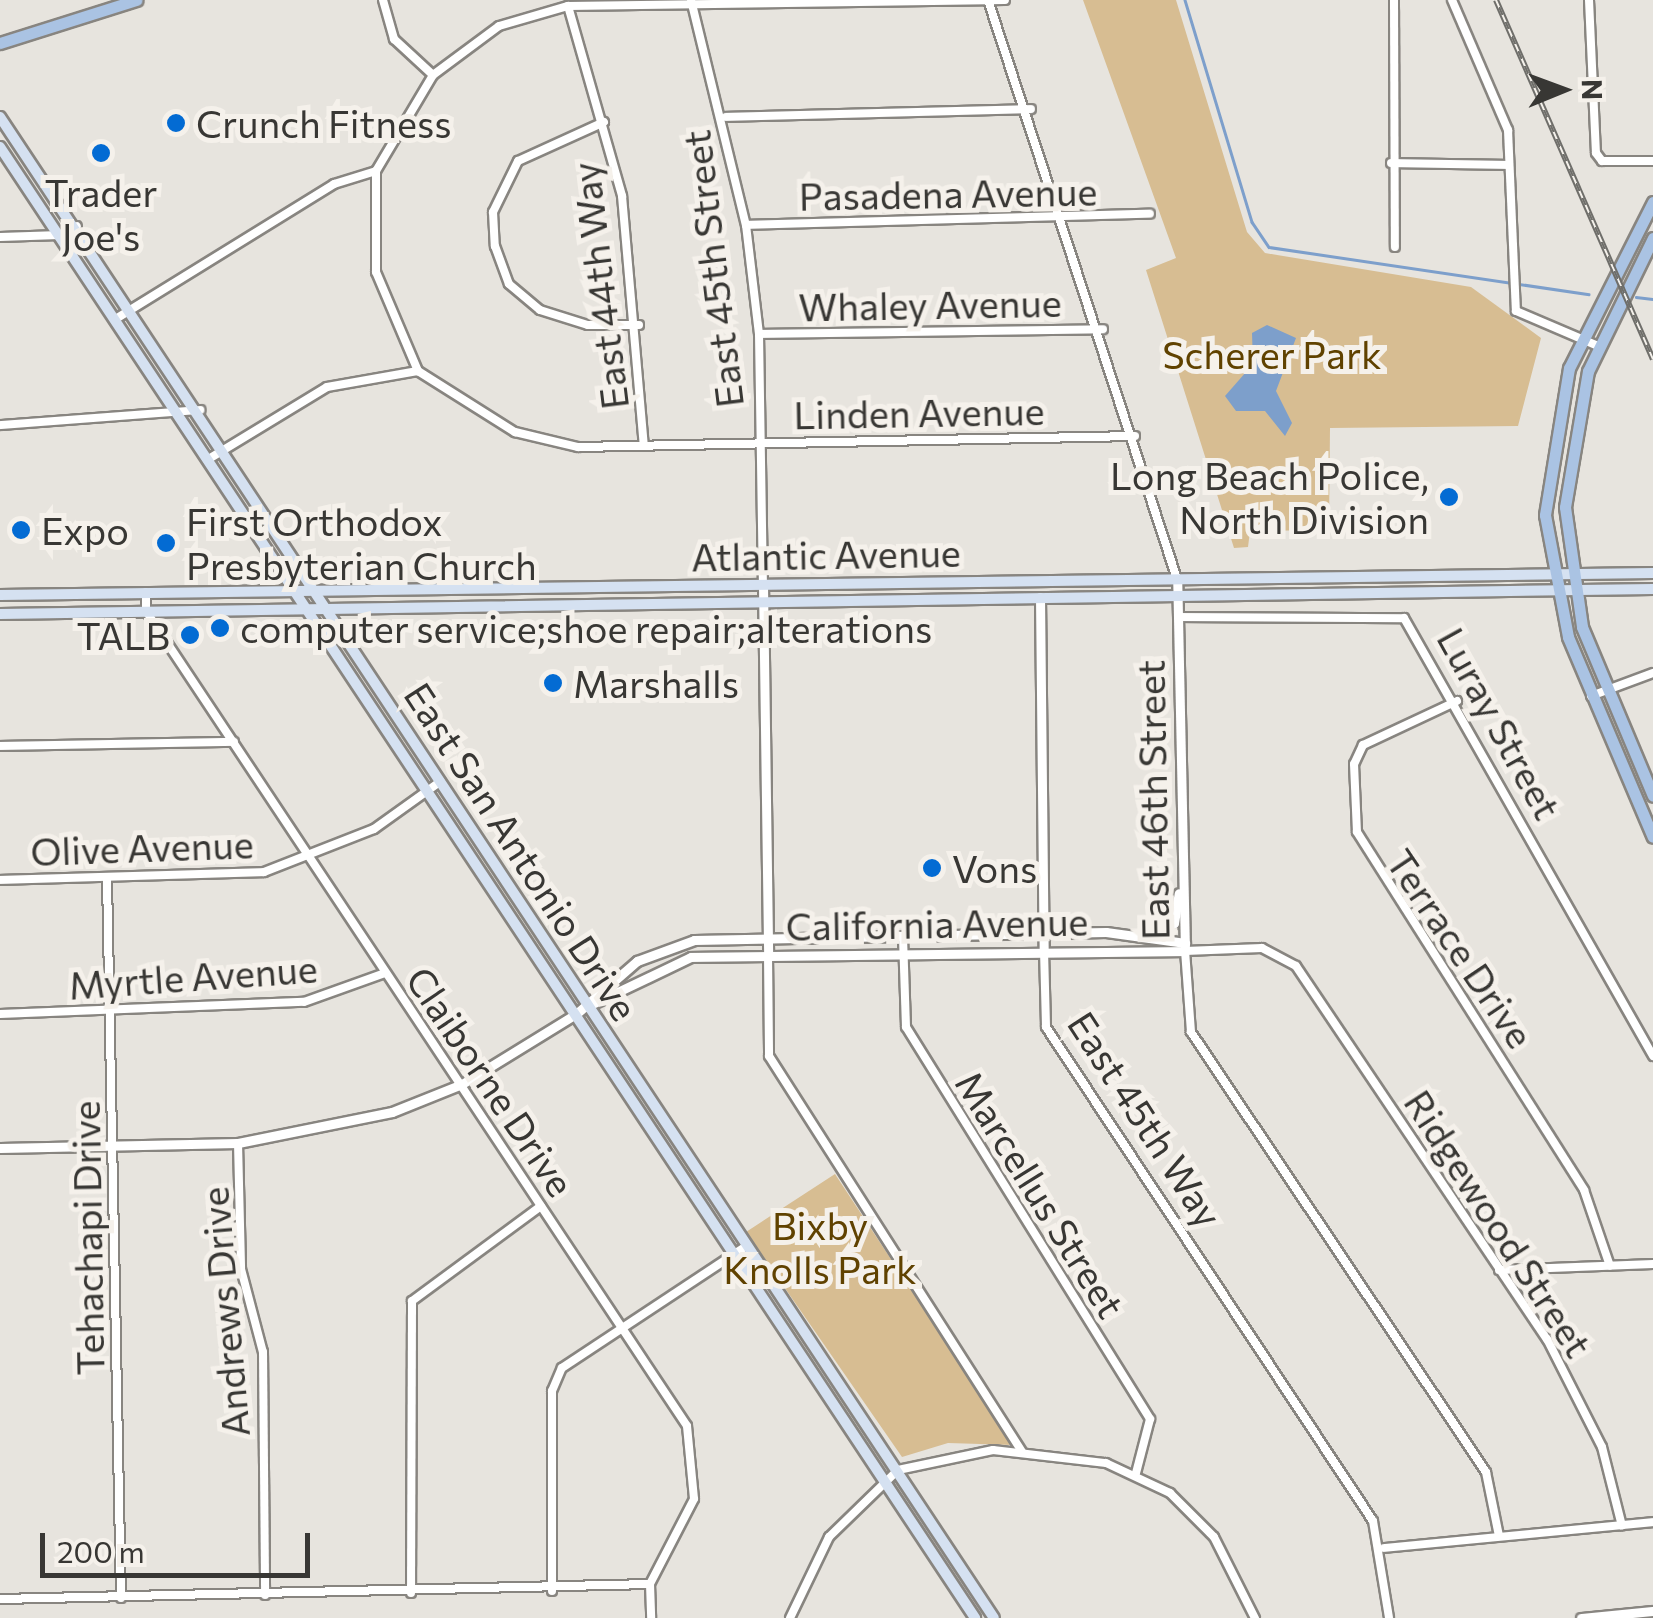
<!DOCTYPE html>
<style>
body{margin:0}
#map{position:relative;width:1653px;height:1618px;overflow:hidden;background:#e7e4de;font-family:Commissioner,sans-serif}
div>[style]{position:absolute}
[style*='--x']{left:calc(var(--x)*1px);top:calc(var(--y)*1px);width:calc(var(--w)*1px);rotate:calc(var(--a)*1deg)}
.green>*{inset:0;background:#d7bd92}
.water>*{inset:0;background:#7d9fcb}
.stream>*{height:2.5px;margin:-1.25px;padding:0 1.25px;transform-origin:1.25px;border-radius:1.25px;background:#7d9fcb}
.roads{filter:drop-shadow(2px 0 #888580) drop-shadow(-2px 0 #888580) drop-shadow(0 2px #888580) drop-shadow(0 -2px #888580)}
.minor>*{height:8px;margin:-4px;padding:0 4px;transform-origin:4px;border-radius:4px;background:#fff}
.tertiary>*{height:9px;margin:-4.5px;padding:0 4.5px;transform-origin:4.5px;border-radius:4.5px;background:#fff}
.secondary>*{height:10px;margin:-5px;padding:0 5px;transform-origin:5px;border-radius:5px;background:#d5e1f1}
.primary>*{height:11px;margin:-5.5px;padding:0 5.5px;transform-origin:5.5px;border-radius:5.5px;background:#aac3e3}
.rail>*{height:6px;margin-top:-3px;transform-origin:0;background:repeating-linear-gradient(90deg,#f5f1eb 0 8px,#6f6e6a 0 16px);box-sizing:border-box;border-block:2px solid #6f6e6a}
.dots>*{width:28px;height:28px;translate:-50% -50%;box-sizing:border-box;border:5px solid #f5f1eb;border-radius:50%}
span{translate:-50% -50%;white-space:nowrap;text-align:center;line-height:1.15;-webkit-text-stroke:10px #f5f1eb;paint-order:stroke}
.poi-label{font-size:38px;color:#383734}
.left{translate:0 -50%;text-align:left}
.right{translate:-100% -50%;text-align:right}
.street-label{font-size:38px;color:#383734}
.park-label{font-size:38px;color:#604200}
.north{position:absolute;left:1513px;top:40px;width:100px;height:100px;-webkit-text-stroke:8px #f5f1eb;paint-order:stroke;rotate:89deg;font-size:28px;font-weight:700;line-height:40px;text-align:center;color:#383734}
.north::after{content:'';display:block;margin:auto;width:35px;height:45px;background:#383734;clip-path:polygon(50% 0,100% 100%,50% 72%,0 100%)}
.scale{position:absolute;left:40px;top:1533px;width:270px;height:45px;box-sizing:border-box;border:5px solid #383734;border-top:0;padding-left:12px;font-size:30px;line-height:35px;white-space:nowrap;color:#383734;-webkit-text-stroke:8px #f5f1eb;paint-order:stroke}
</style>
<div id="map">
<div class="green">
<div style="clip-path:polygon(1083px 0,1176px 0,1247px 232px,1265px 253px,1471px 287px,1541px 338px,1518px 426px,1330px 428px,1329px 530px,1250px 531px,1248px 547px,1234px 548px,1146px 270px,1176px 258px)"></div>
<div style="clip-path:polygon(835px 1174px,1013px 1445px,948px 1443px,902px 1457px,746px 1232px)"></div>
</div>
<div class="water">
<div style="clip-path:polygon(1267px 325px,1296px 338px,1276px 391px,1292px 423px,1285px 436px,1265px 411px,1236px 411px,1225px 396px,1253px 364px,1252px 333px)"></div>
</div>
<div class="stream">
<div style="--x:1185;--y:0;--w:232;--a:73.2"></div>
<div style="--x:1252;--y:222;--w:30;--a:56"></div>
<div style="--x:1269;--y:247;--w:323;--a:8.4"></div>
<div style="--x:1636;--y:297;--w:17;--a:7"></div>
</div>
<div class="roads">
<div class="minor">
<div style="--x:383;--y:0;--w:41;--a:74.2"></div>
<div style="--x:394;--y:39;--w:53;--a:42.7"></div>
<div style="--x:691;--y:0;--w:232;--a:76.3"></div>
<div style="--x:746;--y:225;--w:110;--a:83.2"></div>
<div style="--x:759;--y:334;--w:251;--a:89.1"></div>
<div style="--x:988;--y:0;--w:609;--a:71.92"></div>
<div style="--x:1394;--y:0;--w:247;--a:89.8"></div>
<div style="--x:1452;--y:0;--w:142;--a:66.7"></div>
<div style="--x:1508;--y:130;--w:181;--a:87.5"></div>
<div style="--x:1516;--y:311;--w:89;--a:23.1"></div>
<div style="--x:1589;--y:0;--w:153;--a:87.4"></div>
<div style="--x:1596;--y:153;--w:10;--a:53"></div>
<div style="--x:1602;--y:161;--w:51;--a:0"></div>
<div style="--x:568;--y:6;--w:198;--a:74.1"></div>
<div style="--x:622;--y:196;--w:250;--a:85"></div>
<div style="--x:726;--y:117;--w:305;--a:-1.5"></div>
<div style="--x:604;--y:122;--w:94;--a:155.6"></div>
<div style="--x:518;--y:161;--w:57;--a:116.1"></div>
<div style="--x:493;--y:212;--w:34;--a:87"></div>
<div style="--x:495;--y:246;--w:40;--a:69.8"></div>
<div style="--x:509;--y:284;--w:40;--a:40"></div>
<div style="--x:540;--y:310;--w:50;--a:17.4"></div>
<div style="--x:588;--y:325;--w:51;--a:0"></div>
<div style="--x:1391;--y:163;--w:117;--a:1"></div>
<div style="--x:376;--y:171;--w:101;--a:90"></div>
<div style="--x:376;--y:272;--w:108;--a:67"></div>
<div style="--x:746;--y:225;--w:404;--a:-1.6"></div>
<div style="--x:0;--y:237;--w:60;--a:-1.9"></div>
<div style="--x:60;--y:235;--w:19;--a:-28"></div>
<div style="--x:114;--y:320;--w:259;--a:-31.7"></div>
<div style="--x:334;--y:184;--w:44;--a:-17.2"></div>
<div style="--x:376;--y:171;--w:112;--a:-59.3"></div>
<div style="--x:433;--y:75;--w:82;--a:-36.6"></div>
<div style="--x:499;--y:26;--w:72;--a:-16.2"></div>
<div style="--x:568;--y:6;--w:437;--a:-0.8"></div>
<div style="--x:759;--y:334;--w:344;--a:-0.8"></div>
<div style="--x:0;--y:425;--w:201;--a:-4.3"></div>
<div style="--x:207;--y:460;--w:140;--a:-31.3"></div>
<div style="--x:327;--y:387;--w:92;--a:-10"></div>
<div style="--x:418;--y:371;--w:115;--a:32.2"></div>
<div style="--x:515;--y:432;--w:65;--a:13.4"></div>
<div style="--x:578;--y:447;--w:557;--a:-1.13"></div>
<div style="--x:146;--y:592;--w:19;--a:90"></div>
<div style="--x:146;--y:611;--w:978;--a:56.42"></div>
<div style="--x:687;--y:1426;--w:73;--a:84.5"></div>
<div style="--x:694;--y:1499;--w:96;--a:117.4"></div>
<div style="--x:650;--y:1584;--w:34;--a:88"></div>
<div style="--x:1179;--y:617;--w:225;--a:0.3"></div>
<div style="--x:1404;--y:618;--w:504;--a:60.38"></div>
<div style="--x:1591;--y:696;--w:66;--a:-20.4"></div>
<div style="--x:1457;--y:701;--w:104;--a:154.9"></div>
<div style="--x:1363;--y:745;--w:21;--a:115"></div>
<div style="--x:1354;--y:764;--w:68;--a:87.5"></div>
<div style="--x:1357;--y:832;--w:424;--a:57.6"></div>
<div style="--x:1584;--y:1190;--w:80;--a:71.1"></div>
<div style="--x:0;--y:746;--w:234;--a:-1"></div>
<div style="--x:107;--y:878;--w:720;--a:88.89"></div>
<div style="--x:0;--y:880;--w:264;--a:-1.7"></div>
<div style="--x:264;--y:872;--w:118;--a:-21.4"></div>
<div style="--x:374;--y:829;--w:82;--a:-35.6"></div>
<div style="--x:903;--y:937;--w:90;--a:88.1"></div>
<div style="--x:906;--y:1027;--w:462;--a:58.1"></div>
<div style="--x:1150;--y:1419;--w:56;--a:104.5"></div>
<div style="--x:1044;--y:950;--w:77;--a:88.5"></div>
<div style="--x:1046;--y:1027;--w:592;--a:56.5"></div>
<div style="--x:1373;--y:1521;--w:98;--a:80.6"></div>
<div style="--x:768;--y:955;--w:101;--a:89.4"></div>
<div style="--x:769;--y:1056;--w:471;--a:57.4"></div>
<div style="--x:0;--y:1014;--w:304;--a:-2.3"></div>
<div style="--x:304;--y:1002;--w:86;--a:-19.7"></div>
<div style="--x:238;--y:1143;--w:126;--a:88.6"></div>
<div style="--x:241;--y:1269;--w:86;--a:75.2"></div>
<div style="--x:263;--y:1352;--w:243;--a:89.5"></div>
<div style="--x:1499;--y:1270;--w:154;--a:-2.2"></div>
<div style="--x:1499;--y:1536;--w:65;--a:-101.5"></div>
<div style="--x:1486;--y:1472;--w:530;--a:-123.84"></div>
<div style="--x:1191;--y:1032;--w:81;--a:-94.2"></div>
<div style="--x:1185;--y:951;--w:77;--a:-2.2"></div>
<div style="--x:1262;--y:948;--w:38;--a:28"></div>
<div style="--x:1296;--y:966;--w:450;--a:56.1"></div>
<div style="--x:1547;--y:1339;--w:121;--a:63"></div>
<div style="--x:1602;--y:1447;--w:81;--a:75.8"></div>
<div style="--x:1384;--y:1548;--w:270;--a:-5.5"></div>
<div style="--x:552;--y:1591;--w:200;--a:-90"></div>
<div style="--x:552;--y:1391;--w:25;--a:-67"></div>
<div style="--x:562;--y:1368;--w:221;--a:-33.5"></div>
<div style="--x:411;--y:1593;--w:292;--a:-89.8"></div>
<div style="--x:412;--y:1301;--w:160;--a:-36.4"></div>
<div style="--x:0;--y:1599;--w:650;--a:-1.32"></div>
<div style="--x:790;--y:1618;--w:90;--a:-64.3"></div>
<div style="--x:829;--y:1537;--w:96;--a:-44.2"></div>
<div style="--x:898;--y:1470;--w:97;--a:-11.9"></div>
<div style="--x:993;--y:1450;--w:114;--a:6.6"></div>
<div style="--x:1106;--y:1463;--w:71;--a:25.1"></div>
<div style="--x:1170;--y:1493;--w:62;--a:45"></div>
<div style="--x:1214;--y:1537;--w:91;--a:63.2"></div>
</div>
<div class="tertiary">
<div style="--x:763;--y:585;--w:370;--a:89.2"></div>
<div style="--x:1040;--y:597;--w:353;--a:89.4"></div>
<div style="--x:1150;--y:938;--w:28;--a:-32"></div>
<div style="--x:1174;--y:923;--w:30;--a:-81"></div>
<div style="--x:586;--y:1007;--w:116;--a:-25.5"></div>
<div style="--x:691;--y:957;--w:494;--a:-0.7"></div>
<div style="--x:1185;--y:951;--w:372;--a:-91.2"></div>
<div style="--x:0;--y:1148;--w:238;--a:-1.2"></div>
<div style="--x:238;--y:1143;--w:157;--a:-11.4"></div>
<div style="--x:392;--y:1112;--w:75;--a:-21.8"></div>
<div style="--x:462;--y:1084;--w:134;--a:-31.6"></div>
<div style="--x:576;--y:1014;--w:81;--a:-41"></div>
<div style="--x:637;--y:961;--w:61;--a:-20.2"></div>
<div style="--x:694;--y:940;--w:412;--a:-1.1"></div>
<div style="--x:1106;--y:932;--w:80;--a:7.9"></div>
<div style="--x:1581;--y:1618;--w:72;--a:-5.6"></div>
</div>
<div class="secondary">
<div style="--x:0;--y:117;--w:1800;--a:56.49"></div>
<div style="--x:0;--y:147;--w:1765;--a:56.46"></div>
<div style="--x:0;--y:595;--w:1653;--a:-0.76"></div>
<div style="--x:0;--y:614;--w:1653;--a:-0.87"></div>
</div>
<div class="primary">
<div style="--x:0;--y:43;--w:143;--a:-17.5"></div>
<div style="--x:1653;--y:202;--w:186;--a:116.8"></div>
<div style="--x:1569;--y:368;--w:149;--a:99.3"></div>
<div style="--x:1545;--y:515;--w:124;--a:79.3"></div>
<div style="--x:1568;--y:637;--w:217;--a:67"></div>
<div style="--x:1653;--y:238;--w:148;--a:116"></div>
<div style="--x:1588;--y:371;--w:138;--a:99.6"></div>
<div style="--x:1565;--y:507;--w:121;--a:81.9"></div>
<div style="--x:1582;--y:627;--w:183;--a:67.2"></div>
</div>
</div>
<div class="rail">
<div style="--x:1496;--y:0;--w:392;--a:66.4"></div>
</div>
<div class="dots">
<div style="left:176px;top:123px;background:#036bd3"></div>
<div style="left:101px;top:153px;background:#036bd3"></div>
<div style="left:1449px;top:497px;background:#036bd3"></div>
<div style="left:21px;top:530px;background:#036bd3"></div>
<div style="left:166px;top:543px;background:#036bd3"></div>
<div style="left:220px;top:628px;background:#036bd3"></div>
<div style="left:190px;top:635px;background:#036bd3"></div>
<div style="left:553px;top:683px;background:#036bd3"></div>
<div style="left:932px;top:868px;background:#036bd3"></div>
</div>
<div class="poi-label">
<span class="left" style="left:196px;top:123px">Crunch Fitness</span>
<span style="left:101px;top:214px">Trader<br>Joe's</span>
<span class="right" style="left:1429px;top:497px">Long Beach Police,<br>North Division</span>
<span class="left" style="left:186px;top:543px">First Orthodox<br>Presbyterian Church</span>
<span class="left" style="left:41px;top:530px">Expo</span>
<span class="left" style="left:240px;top:628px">computer service;shoe repair;alterations</span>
<span class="right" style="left:170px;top:635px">TALB</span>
<span class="left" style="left:573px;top:683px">Marshalls</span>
<span class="left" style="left:952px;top:868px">Vons</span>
</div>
<div class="street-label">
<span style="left:948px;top:193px;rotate:-1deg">Pasadena Avenue</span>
<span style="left:712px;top:269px;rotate:-97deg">East 45th Street</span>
<span style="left:599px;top:286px;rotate:-97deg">East 44th Way</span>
<span style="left:930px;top:304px;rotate:-1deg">Whaley Avenue</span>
<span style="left:919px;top:412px;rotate:-1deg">Linden Avenue</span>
<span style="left:826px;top:554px;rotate:-1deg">Atlantic Avenue</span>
<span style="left:1500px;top:723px;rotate:61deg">Luray Street</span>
<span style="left:1152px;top:800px;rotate:-91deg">East 46th Street</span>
<span style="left:142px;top:847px;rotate:-2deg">Olive Avenue</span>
<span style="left:522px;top:851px;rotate:57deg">East San Antonio Drive</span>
<span style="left:937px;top:923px;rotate:-1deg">California Avenue</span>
<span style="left:1461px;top:948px;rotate:56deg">Terrace Drive</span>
<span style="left:193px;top:976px;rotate:-4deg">Myrtle Avenue</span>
<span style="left:491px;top:1081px;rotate:56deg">Claiborne Drive</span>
<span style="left:1146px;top:1119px;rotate:57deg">East 45th Way</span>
<span style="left:1041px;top:1194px;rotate:58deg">Marcellus Street</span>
<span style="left:1499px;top:1223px;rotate:57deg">Ridgewood Street</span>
<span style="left:87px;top:1238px;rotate:-91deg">Tehachapi Drive</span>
<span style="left:224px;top:1312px;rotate:-95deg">Andrews Drive</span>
</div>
<div class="park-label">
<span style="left:1272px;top:354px">Scherer Park</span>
<span style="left:820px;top:1247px">Bixby<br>Knolls Park</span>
</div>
<div class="north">N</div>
<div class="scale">200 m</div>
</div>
